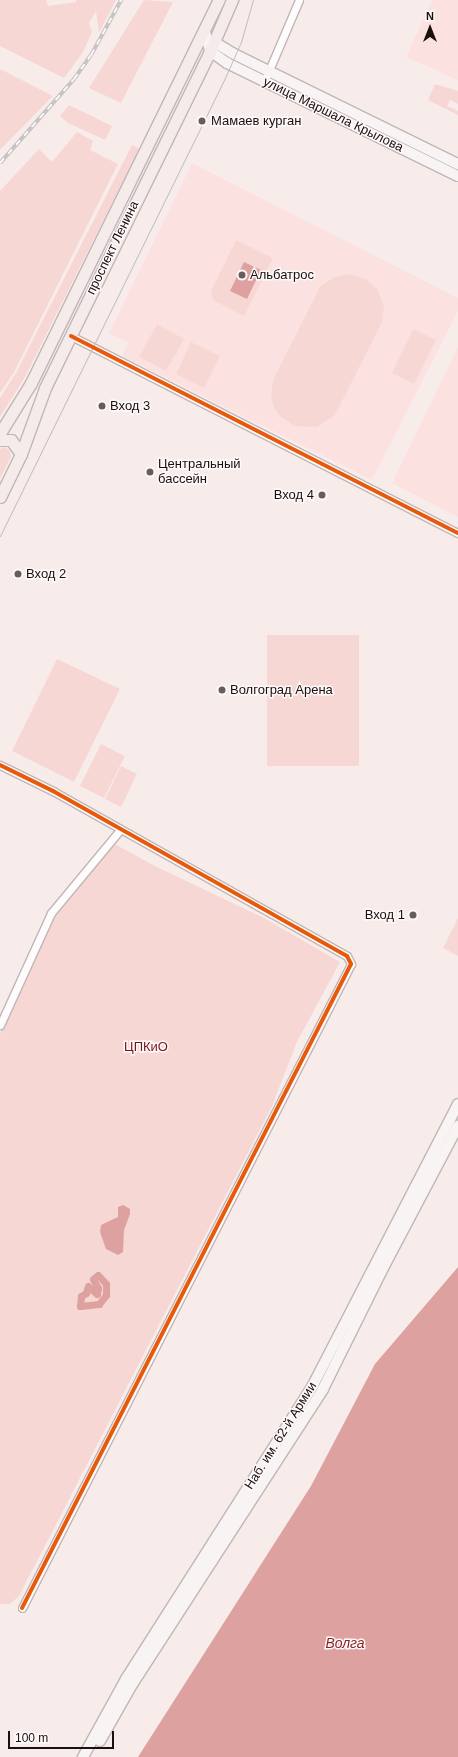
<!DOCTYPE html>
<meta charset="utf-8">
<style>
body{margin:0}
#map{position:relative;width:458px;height:1757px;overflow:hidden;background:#f8eceb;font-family:Arial,sans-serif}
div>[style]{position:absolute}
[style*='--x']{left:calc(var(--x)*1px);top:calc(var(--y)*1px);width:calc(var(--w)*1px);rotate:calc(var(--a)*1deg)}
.built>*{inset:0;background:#fbe2e1}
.green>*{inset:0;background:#f6d7d4}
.water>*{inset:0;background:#dda19f}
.canal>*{height:7px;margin:-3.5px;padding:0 3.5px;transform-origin:3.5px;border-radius:3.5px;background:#dda19f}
.roads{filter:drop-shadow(1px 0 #c0b6b6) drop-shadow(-1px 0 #c0b6b6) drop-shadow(0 1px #c0b6b6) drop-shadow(0 -1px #c0b6b6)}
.street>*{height:7px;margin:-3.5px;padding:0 3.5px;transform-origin:3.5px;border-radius:3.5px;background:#fefcfc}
.secondary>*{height:10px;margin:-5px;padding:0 5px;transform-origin:5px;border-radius:5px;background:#f9f4f4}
.primary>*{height:11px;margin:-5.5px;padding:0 5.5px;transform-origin:5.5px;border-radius:5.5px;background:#f5ebea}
.tram>*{height:1px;margin:-0.5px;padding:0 0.5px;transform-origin:0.5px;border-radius:0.5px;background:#c2c0c0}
.rail>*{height:3.5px;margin-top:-1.75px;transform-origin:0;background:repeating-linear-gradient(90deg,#fff9f9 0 6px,#c2c0c0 0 12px);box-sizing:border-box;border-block:1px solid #c2c0c0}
.cycleway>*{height:4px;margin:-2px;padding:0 2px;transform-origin:2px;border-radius:2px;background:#e8590c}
.dots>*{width:11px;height:11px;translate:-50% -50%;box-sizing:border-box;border:2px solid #fff9f9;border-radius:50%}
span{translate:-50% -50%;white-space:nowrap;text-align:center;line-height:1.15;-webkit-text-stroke:3px #fff9f9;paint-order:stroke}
.street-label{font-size:13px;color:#191010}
.poi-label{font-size:13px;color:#191010}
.left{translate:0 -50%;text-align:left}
.right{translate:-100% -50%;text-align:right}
.park-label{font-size:13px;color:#75141d}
.water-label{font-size:14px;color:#85252a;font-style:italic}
.north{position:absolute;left:410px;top:8px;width:40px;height:40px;-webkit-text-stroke:3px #fff9f9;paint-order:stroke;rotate:0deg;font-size:11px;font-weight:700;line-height:16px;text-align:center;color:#191010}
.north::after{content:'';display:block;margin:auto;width:14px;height:18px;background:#191010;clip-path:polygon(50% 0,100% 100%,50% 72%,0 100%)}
.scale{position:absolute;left:8px;top:1731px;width:106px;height:18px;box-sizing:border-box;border:2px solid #191010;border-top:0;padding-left:5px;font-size:12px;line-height:14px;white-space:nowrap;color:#191010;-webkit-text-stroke:3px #fff9f9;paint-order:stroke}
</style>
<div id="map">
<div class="built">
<div style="clip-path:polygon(432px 0,458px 0,458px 80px,406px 57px)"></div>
<div style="clip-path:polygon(192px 163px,458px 298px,458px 311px,372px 480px,122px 356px,128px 343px,109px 333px)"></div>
<div style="clip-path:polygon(458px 347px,458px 517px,392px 483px)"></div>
</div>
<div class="green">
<div style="clip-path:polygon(0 0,46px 0,48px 6px,76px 2px,76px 0,116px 0,99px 33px,96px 11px,89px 23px,92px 32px,83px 52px,64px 78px,0 46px)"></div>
<div style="clip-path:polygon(144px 0,173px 2px,121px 103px,89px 88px)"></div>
<div style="clip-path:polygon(0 69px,53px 96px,0 150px)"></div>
<div style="clip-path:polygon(435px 84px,458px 91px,458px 104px,450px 100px,447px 106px,458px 111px,458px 115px,428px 100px)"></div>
<div style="clip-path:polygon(69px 105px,112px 126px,105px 140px,68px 123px,60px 116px)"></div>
<div style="clip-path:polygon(77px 132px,93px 141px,90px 150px,118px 164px,14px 372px,0 393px,0 191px,39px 149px,52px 162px)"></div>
<div style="clip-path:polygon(132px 145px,139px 149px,25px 377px,0 417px,0 398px,16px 373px)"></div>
<div style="clip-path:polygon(236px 240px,273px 258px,244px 316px,213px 300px,211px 291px)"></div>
<div style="clip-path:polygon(350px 274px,366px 279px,378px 290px,384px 306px,382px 322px,335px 415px,317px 427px,295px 426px,281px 417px,274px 408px,271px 397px,273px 380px,320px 287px,334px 277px)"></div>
<div style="clip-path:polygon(157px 324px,184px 339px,166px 371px,139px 357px)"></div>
<div style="clip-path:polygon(413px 329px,436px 340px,414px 384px,392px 373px)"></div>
<div style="clip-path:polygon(191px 342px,220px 356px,204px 388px,176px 374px)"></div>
<div style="clip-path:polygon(4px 447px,10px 451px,11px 457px,0 479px,0 449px)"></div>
<div style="clip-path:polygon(267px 635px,359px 635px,359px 766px,267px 766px)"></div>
<div style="clip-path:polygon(57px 659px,120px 689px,74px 782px,12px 751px)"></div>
<div style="clip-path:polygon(101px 744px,125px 756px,104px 798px,80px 786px)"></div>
<div style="clip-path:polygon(121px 766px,137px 774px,121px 807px,105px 799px)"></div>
<div style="clip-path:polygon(111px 842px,155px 866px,264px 918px,340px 962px,297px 1042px,272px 1106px,19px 1596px,10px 1604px,0 1604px,0 1034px,50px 918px)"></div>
<div style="clip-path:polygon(458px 918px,458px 956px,443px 948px)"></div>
</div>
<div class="water">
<div style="clip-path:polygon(244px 262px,261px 270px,247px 299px,230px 291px)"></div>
<div style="clip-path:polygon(123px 1205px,130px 1209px,130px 1214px,124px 1230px,123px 1252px,118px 1255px,106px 1249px,100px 1232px,101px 1225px,118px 1217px,118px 1207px)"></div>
<div style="clip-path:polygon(458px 1267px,458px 1757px,138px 1757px,311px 1486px,375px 1364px)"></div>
</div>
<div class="canal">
<div style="--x:98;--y:1275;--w:12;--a:48"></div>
<div style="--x:106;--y:1284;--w:11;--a:90"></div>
<div style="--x:106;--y:1295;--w:11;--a:128"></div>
<div style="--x:99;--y:1304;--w:19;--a:174"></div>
<div style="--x:80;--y:1306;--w:10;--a:-84"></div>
<div style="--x:81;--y:1296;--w:6;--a:-31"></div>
<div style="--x:86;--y:1293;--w:7;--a:-74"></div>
<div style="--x:88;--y:1286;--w:12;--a:42"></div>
<div style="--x:97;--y:1294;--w:6;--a:-81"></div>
<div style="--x:98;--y:1288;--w:10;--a:-119"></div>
<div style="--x:93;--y:1279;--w:6;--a:-39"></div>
</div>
<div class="roads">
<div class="street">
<div style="--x:264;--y:82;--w:89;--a:-66.9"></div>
<div style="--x:71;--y:336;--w:434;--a:27"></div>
<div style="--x:0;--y:765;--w:59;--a:26.1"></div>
<div style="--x:53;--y:791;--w:337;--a:29.3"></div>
<div style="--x:347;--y:956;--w:9;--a:63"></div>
<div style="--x:351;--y:964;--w:723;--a:117.06"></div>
<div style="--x:0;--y:1025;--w:123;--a:-65.5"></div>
<div style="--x:51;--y:913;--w:107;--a:-50.3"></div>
</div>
<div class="secondary">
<div style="--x:205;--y:32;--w:20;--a:75"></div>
<div style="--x:210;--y:51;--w:21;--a:35"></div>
<div style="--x:227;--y:63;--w:257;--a:26.1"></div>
<div style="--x:214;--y:42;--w:21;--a:31"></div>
<div style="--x:232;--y:53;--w:252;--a:26.2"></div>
<div style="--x:100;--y:1741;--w:67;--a:-60.4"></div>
<div style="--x:133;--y:1683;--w:350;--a:-57.1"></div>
<div style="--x:323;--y:1389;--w:133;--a:-63.6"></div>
<div style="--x:382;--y:1270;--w:163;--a:-62.2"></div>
<div style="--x:83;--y:1757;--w:89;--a:-61.1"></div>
<div style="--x:126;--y:1679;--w:348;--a:-57.5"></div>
<div style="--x:313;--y:1385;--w:316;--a:-62.7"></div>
</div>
<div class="primary">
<div style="--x:0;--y:433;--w:59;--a:-58.2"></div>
<div style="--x:31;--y:383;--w:427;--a:-63.9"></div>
<div style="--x:0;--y:440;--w:11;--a:0"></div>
<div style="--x:11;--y:440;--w:17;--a:54"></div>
<div style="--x:0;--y:497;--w:48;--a:-64"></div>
<div style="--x:21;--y:454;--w:70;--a:-70"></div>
<div style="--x:45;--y:388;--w:375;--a:-63.9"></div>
<div style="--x:210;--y:51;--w:56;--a:-66.7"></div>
</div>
</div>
<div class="tram">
<div style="--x:0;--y:536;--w:508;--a:-63.84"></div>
<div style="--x:224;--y:80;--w:42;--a:-65.9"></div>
<div style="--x:241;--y:42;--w:44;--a:-74.1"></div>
</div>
<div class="rail">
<div style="--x:0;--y:163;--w:112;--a:-48.6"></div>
<div style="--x:74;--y:79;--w:29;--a:-55"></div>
<div style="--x:91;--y:55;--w:63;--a:-61.4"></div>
</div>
<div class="cycleway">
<div style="--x:71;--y:336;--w:434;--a:27"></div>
<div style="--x:0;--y:765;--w:59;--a:26.1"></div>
<div style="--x:53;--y:791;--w:337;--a:29.3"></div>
<div style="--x:347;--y:956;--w:9;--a:63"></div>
<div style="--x:351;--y:964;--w:723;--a:117.06"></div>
</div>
<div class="dots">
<div style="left:202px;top:121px;background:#675d5d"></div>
<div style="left:242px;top:275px;background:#675d5d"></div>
<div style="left:102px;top:406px;background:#675d5d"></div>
<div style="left:150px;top:472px;background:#675d5d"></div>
<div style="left:322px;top:495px;background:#675d5d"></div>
<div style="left:18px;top:574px;background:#675d5d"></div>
<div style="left:222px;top:690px;background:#675d5d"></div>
<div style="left:413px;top:915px;background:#675d5d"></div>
</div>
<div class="street-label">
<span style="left:333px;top:115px;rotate:26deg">улица Маршала Крылова</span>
<span style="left:113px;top:248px;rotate:-64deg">проспект Ленина</span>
<span style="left:281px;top:1436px;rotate:-58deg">Наб. им. 62-й Армии</span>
</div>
<div class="poi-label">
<span class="left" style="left:211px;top:121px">Мамаев курган</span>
<span class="left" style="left:250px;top:275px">Альбатрос</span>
<span class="left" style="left:110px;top:406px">Вход 3</span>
<span class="left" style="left:158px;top:472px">Центральный<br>бассейн</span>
<span class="right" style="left:314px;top:495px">Вход 4</span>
<span class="left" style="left:26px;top:574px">Вход 2</span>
<span class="left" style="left:230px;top:690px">Волгоград Арена</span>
<span class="right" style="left:405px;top:915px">Вход 1</span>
</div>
<div class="park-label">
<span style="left:146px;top:1047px">ЦПКиО</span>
</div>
<div class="water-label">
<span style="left:345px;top:1643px">Волга</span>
</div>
<div class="north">N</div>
<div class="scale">100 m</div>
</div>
